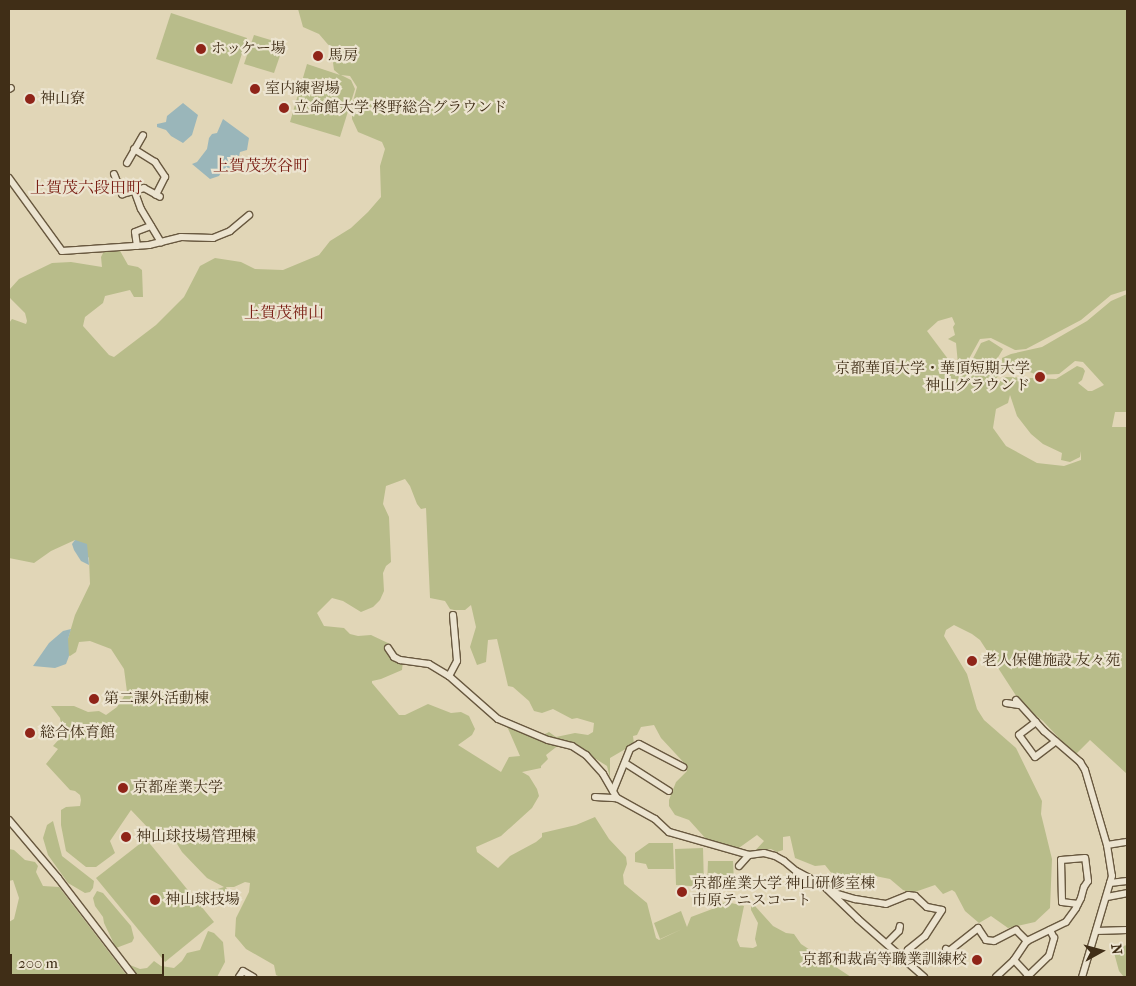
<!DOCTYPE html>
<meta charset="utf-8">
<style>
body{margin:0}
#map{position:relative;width:1136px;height:986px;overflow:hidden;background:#e1d6b7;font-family:"IM FELL French Canon","Noto Serif JP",serif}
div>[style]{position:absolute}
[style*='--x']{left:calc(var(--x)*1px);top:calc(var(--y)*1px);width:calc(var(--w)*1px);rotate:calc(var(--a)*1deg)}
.green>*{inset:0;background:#b8bc8a}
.water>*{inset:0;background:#9ab6ba}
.roads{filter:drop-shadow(1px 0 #68583f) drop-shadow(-1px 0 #68583f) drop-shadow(0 1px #68583f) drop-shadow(0 -1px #68583f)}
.minor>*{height:6px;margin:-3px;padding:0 3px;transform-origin:3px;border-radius:3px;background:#ece4d0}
.dots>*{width:14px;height:14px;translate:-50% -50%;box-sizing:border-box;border:2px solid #ece4d0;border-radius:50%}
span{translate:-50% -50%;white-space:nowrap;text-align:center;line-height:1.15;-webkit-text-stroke:4.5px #ece4d0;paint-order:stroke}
.poi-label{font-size:15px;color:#402e17}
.left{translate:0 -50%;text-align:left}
.right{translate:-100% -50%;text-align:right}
.neighbourhood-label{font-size:16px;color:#7a1f14}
.frame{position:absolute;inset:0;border:10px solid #402e17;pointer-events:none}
.north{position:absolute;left:1076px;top:926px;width:50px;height:50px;-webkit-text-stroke:4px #ece4d0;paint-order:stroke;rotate:83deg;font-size:14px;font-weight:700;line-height:20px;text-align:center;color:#402e17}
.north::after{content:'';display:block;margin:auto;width:18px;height:22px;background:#402e17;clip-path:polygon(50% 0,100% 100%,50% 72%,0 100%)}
.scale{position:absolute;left:10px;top:954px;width:154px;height:22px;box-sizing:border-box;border:2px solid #402e17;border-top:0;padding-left:6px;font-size:15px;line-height:18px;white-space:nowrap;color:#402e17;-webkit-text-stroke:4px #ece4d0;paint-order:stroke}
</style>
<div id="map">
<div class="green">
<div style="clip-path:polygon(evenodd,298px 9px,1127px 9px,1127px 290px,1111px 295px,1081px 320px,1026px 349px,1015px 350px,991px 338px,980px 339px,965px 366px,962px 367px,958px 364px,956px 343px,948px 339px,955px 335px,953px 327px,955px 324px,952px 317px,938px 321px,927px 331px,957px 371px,966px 372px,981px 343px,989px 340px,1003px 349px,997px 359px,998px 376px,993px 383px,996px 384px,1006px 377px,1056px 379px,1077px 366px,1083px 368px,1085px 371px,1082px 380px,1078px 383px,1088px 391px,1092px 391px,1104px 385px,1083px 362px,1075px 361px,1059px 374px,1037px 375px,1025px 370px,1006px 371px,1002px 369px,1002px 358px,1011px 354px,1042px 347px,1087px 321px,1111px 301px,1127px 294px,1127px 412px,1115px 412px,1112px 427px,1127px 427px,1127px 774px,1090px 740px,1077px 753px,1072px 752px,1043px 721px,1022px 705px,980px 640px,972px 634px,954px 625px,946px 630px,944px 636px,967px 674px,977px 709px,984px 720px,1016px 748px,1042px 801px,1041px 814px,1052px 859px,1050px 908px,1035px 922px,1008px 928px,991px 916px,979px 923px,965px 911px,955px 892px,952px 890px,943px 894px,935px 885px,912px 893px,903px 890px,890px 879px,875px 876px,869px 878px,856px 889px,848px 883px,841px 885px,825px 865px,815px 866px,795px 858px,790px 836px,783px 837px,783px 850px,777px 852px,771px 849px,754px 852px,764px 841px,757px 835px,736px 850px,707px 840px,689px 820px,675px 815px,669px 806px,669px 800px,676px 782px,687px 771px,687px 766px,661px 738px,654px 725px,641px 727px,637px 735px,633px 736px,634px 744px,610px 758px,610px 778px,607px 766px,596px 759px,593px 760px,543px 735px,549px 732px,556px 737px,575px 733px,588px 735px,593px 732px,594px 723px,577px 718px,572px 719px,553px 709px,542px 713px,534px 711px,529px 701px,513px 687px,508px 686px,497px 639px,488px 640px,486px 662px,477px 665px,470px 647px,476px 627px,471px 605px,465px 610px,454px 610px,450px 609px,445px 601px,430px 598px,426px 508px,421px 509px,417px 504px,410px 486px,405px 479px,386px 486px,383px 504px,389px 517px,391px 562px,386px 566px,383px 573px,384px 591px,380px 600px,373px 607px,361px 612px,343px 601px,332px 598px,317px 613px,324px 626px,344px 628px,350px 634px,358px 636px,371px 635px,390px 644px,403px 661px,402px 670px,381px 679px,372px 681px,372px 683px,399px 715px,405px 715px,428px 704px,451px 713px,461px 712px,469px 716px,475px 729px,472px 735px,458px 745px,501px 772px,509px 757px,520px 756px,506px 724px,522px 733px,560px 744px,546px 755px,548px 759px,541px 766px,541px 768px,522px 772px,529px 776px,537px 789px,539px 796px,532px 808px,501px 836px,476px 847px,477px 852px,498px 868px,510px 856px,536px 842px,542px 837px,542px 833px,576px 825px,595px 817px,609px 839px,626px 857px,627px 864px,623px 875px,624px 884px,647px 903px,656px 938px,659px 940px,682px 929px,660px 939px,654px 923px,681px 911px,687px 927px,691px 917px,715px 908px,717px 904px,727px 902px,744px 906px,737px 940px,740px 947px,753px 948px,757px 946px,755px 939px,758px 923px,751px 910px,751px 906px,755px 906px,773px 926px,786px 933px,794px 934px,801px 944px,851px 977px,280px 977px,276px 975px,274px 965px,246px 949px,235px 936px,236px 918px,249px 892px,250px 883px,245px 882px,234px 887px,226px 887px,231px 900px,214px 906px,205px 893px,224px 887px,207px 878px,182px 852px,171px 834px,151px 831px,131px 810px,110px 841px,115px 853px,96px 867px,86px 867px,66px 851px,61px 825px,61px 810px,66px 807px,80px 806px,81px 800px,80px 795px,75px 791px,70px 790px,46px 764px,58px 749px,53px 746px,61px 737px,62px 729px,60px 718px,51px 706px,74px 706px,88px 712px,99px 711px,106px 715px,117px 707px,127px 692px,124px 669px,111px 649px,90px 641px,79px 642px,76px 652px,70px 656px,67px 655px,67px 642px,75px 615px,90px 584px,89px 558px,75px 540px,51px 551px,34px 563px,9px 558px,9px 323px,12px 319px,26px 324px,27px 321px,25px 313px,10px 298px,10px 289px,19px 279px,52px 263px,71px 262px,102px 267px,101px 257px,104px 251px,119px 249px,128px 265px,138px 267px,142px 270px,143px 297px,134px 297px,130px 290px,105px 296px,103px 303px,85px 317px,83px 326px,109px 355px,114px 357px,156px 325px,184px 297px,200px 266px,215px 258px,241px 262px,255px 269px,283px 270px,319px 255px,330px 241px,351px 228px,368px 212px,381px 197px,380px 166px,385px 149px,382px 142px,358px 132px,352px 119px,352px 105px,357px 87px,350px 76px,341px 75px,351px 80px,355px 89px,340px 137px,290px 122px,307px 64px,340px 75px,334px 70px,331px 48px,319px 34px,303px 27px,298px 9px,1010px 395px,1017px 416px,1031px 434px,1043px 444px,1062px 453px,1061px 460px,1070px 462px,1080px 457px,1081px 451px,1081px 460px,1064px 466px,1037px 463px,1006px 446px,993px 428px,996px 409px,1008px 403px,1010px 395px)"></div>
<div style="clip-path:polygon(171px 13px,247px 38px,232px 84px,156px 59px)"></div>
<div style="clip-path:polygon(254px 35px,284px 44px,274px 73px,244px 64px)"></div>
<div style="clip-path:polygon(53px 821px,62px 856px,94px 881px,93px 888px,90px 892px,85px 893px,68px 883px,48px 855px,43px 838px,47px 825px)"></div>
<div style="clip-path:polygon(146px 839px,214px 922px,165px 962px,96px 878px)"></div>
<div style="clip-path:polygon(649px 843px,673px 843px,674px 869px,648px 869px,646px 864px,635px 862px,635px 853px)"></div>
<div style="clip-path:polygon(703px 848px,704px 887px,676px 885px,675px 849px)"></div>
<div style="clip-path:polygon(9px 849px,14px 850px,25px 860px,35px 862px,38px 866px,36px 872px,43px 886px,59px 887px,128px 977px,9px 977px,9px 922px,14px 919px,19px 898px,13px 880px,9px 881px)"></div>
<div style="clip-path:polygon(708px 861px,733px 861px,734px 884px,731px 888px,707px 888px)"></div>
<div style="clip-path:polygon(97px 891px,103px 893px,131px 926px,134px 938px,132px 942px,116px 948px,104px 923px,103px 917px,95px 906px,93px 898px)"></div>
<div style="clip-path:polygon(208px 931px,214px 933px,223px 942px,225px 962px,217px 977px,139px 977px,130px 965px,140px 969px,147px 968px,154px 961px,161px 966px,174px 968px,182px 961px,187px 953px,200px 950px)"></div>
<div style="clip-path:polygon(1127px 945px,1127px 977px,1124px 977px,1119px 971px,1113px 949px)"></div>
</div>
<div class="water">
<div style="clip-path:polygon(183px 103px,198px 115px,192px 135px,183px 143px,171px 136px,166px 130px,157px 127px,157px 124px,166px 122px,167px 116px)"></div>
<div style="clip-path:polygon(223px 119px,249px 138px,247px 150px,240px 152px,237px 166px,223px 169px,219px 176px,210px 179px,192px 164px,197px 162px,207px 149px,209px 138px,212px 134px,217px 133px)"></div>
<div style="clip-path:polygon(75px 540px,87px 544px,89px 565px,81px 561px,74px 550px,72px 544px)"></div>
<div style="clip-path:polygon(71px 629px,68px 639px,69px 656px,66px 664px,55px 668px,33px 666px,49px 643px,63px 631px)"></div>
</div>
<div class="roads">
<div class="minor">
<div style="--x:9;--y:89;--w:2;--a:-27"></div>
<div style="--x:134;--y:149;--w:25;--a:32"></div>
<div style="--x:155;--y:162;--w:18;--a:56"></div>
<div style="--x:165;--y:177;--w:20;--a:117"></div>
<div style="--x:127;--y:163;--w:32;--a:-60"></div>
<div style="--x:114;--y:174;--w:22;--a:68"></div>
<div style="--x:122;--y:194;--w:23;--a:-15"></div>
<div style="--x:144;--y:188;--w:18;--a:29"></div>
<div style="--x:9;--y:178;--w:90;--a:54"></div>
<div style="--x:62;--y:251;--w:87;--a:-3.9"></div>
<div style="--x:149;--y:245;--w:33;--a:-14"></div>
<div style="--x:181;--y:237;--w:32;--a:2"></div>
<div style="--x:213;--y:238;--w:18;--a:-22"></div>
<div style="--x:230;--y:231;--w:25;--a:-40"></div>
<div style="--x:134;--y:190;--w:20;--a:70"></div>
<div style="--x:141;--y:209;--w:39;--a:59"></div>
<div style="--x:137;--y:246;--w:14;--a:-98"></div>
<div style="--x:135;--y:232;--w:17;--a:-21"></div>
<div style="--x:453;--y:615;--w:46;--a:85"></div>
<div style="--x:457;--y:661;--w:17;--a:118"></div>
<div style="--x:449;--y:676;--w:65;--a:41.3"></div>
<div style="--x:498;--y:719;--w:54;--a:22.8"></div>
<div style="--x:548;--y:740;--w:25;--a:14"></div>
<div style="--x:572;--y:746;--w:17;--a:33"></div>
<div style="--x:586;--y:755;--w:25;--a:48"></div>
<div style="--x:603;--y:774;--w:28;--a:60"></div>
<div style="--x:617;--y:798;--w:43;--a:28.9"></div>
<div style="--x:655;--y:819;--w:19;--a:43"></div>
<div style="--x:669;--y:832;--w:83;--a:16"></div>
<div style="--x:749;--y:855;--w:15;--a:-8"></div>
<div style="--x:764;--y:853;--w:11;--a:15"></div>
<div style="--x:775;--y:856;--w:10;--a:29"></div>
<div style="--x:784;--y:861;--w:16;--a:40"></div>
<div style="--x:796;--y:871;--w:32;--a:28"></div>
<div style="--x:824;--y:886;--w:47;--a:44.1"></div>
<div style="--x:858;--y:919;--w:88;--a:41.3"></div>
<div style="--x:388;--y:648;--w:11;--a:56"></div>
<div style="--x:394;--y:657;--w:7;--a:27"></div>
<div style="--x:400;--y:660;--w:29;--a:8"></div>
<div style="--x:429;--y:664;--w:23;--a:31"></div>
<div style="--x:1016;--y:700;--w:42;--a:47.9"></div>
<div style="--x:1044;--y:731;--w:48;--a:40.7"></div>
<div style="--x:1080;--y:762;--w:9;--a:58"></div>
<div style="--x:1085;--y:770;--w:78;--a:73.7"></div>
<div style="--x:1107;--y:845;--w:31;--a:81"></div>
<div style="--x:1112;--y:876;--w:105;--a:106.5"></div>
<div style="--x:1006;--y:703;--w:13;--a:9"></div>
<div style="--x:1036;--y:722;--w:21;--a:143"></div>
<div style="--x:1019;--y:735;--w:27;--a:54"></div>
<div style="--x:1035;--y:757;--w:26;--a:-37"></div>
<div style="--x:625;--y:763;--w:52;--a:32.5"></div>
<div style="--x:613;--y:791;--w:45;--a:-68"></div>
<div style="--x:630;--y:749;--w:10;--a:-29"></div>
<div style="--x:639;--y:744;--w:50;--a:27.6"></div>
<div style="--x:595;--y:797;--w:22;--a:3"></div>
<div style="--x:9;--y:820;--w:76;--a:49.8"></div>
<div style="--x:58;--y:878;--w:125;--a:52.5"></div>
<div style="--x:1107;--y:845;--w:20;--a:-9"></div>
<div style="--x:739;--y:866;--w:15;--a:-48"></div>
<div style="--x:1110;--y:883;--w:17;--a:-7"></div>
<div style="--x:834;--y:893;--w:22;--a:16"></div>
<div style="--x:855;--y:899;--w:31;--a:9"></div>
<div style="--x:886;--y:904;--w:24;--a:-22"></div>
<div style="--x:908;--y:895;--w:7;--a:8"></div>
<div style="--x:915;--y:896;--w:16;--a:43"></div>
<div style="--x:927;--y:907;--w:15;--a:11"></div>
<div style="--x:942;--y:910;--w:31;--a:123"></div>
<div style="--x:925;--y:936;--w:22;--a:141"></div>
<div style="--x:908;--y:950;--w:10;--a:114"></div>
<div style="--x:1107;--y:897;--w:20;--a:-11"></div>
<div style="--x:1096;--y:931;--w:31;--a:-2"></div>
<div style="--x:887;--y:943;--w:17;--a:-45"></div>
<div style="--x:899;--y:931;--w:5;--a:-79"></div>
<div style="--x:946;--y:949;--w:4;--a:34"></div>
<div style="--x:949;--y:951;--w:37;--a:-38"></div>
<div style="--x:978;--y:928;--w:14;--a:56"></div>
<div style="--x:986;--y:940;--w:8;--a:7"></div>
<div style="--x:994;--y:941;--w:25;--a:-27"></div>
<div style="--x:1016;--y:930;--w:16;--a:45"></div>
<div style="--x:1014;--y:960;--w:22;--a:47"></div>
<div style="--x:239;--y:977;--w:7;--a:-56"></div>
<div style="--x:243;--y:971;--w:12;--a:31"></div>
<div style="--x:996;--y:977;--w:25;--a:-43"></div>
<div style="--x:1014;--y:960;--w:23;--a:-56"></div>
<div style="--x:1027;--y:941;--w:43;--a:-26"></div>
<div style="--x:1066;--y:922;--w:17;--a:-54"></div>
<div style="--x:1076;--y:908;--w:11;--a:-63"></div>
<div style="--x:1081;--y:898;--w:11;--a:-75"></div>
<div style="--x:1084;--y:887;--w:7;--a:-56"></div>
<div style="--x:1088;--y:881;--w:23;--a:-97"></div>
<div style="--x:1085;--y:858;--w:24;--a:175"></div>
<div style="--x:1061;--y:860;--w:42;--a:88.6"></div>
<div style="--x:1062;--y:902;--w:16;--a:7"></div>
<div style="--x:1027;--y:977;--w:30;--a:-44"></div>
<div style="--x:1049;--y:956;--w:19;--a:-74"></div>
<div style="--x:1054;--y:938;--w:9;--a:-117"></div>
</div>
</div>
<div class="dots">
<div style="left:201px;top:49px;background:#8f2418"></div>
<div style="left:318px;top:56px;background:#8f2418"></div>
<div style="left:255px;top:89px;background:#8f2418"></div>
<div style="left:30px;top:99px;background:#8f2418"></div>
<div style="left:284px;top:108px;background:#8f2418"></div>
<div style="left:1040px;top:377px;background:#8f2418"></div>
<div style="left:972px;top:661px;background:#8f2418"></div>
<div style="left:94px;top:699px;background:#8f2418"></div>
<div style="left:30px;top:733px;background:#8f2418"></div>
<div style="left:123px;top:788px;background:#8f2418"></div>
<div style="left:126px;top:837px;background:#8f2418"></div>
<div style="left:682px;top:892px;background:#8f2418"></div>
<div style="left:155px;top:900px;background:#8f2418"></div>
<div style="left:977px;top:960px;background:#8f2418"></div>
</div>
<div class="poi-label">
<span class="left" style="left:211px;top:49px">ホッケー場</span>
<span class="left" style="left:328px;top:56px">馬房</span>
<span class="left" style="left:265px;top:89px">室内練習場</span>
<span class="left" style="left:40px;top:99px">神山寮</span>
<span class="left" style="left:294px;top:108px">立命館大学 柊野総合グラウンド</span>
<span class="right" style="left:1030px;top:377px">京都華頂大学・華頂短期大学<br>神山グラウンド</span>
<span class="left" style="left:982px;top:661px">老人保健施設 友々苑</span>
<span class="left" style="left:104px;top:699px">第二課外活動棟</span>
<span class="left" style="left:40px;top:733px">総合体育館</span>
<span class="left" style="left:133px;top:788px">京都産業大学</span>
<span class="left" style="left:136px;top:837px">神山球技場管理棟</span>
<span class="left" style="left:692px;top:892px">京都産業大学 神山研修室棟<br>市原テニスコート</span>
<span class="left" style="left:165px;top:900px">神山球技場</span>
<span class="right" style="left:967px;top:960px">京都和裁高等職業訓練校</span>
</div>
<div class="neighbourhood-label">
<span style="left:261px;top:166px">上賀茂茨谷町</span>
<span style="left:86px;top:188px">上賀茂六段田町</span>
<span style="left:284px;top:313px">上賀茂神山</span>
</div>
<div class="frame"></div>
<div class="north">N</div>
<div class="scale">200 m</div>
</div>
